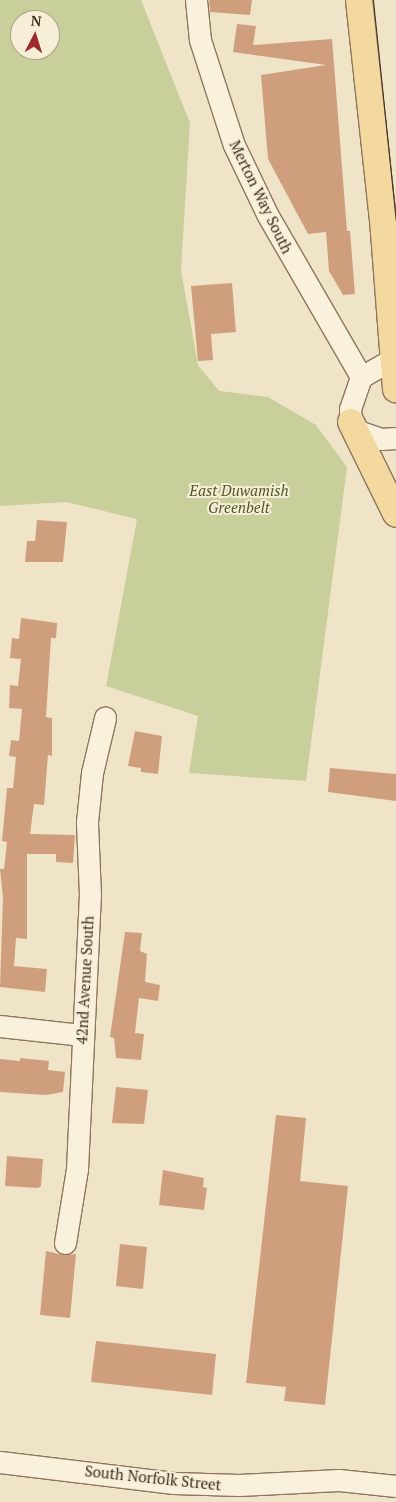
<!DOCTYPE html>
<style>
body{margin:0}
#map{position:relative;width:396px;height:1502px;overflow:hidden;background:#f0e4c8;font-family:"PT Serif",serif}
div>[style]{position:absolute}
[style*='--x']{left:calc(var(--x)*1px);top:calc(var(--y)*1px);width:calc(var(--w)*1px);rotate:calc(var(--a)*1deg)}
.green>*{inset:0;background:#c9cf9b}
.building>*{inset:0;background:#cf9f7d}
.roads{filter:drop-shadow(1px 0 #8d765c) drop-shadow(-1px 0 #8d765c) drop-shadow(0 1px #8d765c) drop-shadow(0 -1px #8d765c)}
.minor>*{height:21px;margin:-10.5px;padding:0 10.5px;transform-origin:10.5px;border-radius:10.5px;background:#faf1dc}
.major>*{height:26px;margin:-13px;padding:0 13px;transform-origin:13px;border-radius:13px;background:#f3d9a0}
.tram>*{height:1px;margin:-0.5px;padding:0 0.5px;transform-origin:0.5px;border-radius:0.5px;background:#3d2e20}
span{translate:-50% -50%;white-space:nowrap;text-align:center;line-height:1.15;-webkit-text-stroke:4px #f7eed8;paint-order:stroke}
.street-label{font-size:15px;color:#3d2e20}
.park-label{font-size:15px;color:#4d5a26;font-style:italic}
.north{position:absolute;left:10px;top:10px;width:50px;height:50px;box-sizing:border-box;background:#f7eed8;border:1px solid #ada18e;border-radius:50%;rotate:5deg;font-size:14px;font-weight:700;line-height:20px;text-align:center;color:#3d2e20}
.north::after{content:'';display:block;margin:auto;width:18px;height:22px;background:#9e2a2b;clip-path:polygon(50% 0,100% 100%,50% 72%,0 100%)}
</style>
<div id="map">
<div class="green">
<div style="clip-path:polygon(evenodd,0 0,141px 0,190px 123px,181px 270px,198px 365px,219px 391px,268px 397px,316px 425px,347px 467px,306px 781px,189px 773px,198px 716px,106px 686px,137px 519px,66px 502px,0 506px,0 0,20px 20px,50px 20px,50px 50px,20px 50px,20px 20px)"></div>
</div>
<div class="building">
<div style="clip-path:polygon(209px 0,252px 0,250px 15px,210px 12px)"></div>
<div style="clip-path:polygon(237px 24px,256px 26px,253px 45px,332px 39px,347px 231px,350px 231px,355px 294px,343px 295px,329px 271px,326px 232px,308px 234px,268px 159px,261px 75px,326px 65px,233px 52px)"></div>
<div style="clip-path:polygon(232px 283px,236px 332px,211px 334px,213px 360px,198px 361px,191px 286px)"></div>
<div style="clip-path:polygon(37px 520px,67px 522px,63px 562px,25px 562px,27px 541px,35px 541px)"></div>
<div style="clip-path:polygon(21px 618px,57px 623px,56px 638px,51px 638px,46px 717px,52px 718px,52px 756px,48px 755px,44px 805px,34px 804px,30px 834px,75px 835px,73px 863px,56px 862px,56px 854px,27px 854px,27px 939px,16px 938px,14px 966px,47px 969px,45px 992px,0 987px,3px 897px,0 869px,4px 869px,7px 842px,2px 841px,7px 788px,13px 788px,16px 757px,9px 756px,11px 740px,19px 741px,22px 709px,9px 708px,10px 685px,18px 686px,21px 659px,10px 658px,12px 638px,19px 639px)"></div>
<div style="clip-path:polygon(135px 731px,162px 736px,158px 774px,141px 772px,141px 768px,128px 766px)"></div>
<div style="clip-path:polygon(330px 768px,396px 774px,396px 801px,328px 792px)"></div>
<div style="clip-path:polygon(125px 932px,142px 933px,140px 951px,147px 954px,145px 982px,160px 985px,158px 1001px,139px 998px,135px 1033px,144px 1034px,141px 1060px,116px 1058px,114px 1038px,110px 1037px)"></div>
<div style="clip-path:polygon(20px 1058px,49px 1061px,48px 1070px,65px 1072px,63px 1092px,46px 1095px,0 1092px,0 1059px,20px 1061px)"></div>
<div style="clip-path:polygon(116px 1087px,148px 1090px,144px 1124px,112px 1123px)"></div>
<div style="clip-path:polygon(276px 1115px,306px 1118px,300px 1181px,348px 1186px,325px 1405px,284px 1401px,286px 1387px,246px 1383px)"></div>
<div style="clip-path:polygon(7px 1156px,43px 1159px,41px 1186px,38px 1188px,5px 1186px)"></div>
<div style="clip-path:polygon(163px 1170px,204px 1178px,203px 1187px,207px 1188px,204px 1210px,159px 1205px)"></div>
<div style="clip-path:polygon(120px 1244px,147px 1247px,143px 1289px,116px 1286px)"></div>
<div style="clip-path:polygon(46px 1251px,63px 1255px,76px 1254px,70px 1318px,40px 1315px)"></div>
<div style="clip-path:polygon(96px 1341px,216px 1354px,212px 1395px,91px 1382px)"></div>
</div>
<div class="roads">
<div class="minor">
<div style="--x:196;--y:0;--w:40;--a:84.3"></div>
<div style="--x:200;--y:40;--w:110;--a:72.1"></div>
<div style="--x:234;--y:145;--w:76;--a:64.4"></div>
<div style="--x:267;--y:214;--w:188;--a:60"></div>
<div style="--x:396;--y:357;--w:40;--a:150.3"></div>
<div style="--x:361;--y:377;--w:34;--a:109"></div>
<div style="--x:350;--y:409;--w:13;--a:86"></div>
<div style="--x:351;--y:422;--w:11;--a:52"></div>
<div style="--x:358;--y:431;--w:24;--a:19"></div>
<div style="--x:381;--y:439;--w:15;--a:-4"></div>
<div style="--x:0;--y:1026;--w:82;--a:6.3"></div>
<div style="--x:65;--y:1243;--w:75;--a:-80.8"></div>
<div style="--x:77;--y:1169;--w:274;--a:-87.3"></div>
<div style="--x:90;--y:895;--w:73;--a:-92.4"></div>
<div style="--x:87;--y:822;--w:49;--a:-84.2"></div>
<div style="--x:92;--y:773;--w:57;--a:-76.7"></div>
<div style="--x:0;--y:1462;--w:175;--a:6.9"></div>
<div style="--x:174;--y:1483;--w:65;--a:1.8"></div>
<div style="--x:239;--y:1485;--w:100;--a:-2.9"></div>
<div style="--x:339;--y:1480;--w:57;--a:6"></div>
</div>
<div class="major">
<div style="--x:359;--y:0;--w:221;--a:83.8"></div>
<div style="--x:383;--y:220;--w:170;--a:85.6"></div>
<div style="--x:351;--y:422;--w:102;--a:63.9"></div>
</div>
</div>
<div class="tram">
<div style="--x:373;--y:0;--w:222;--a:84.1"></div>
</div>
<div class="street-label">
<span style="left:261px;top:197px;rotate:64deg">Merton Way South</span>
<span style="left:85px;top:980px;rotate:-87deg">42nd Avenue South</span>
<span style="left:153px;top:1478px;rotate:6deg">South Norfolk Street</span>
</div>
<div class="park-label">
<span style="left:239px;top:499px">East Duwamish<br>Greenbelt</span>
</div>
<div class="north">N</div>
</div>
